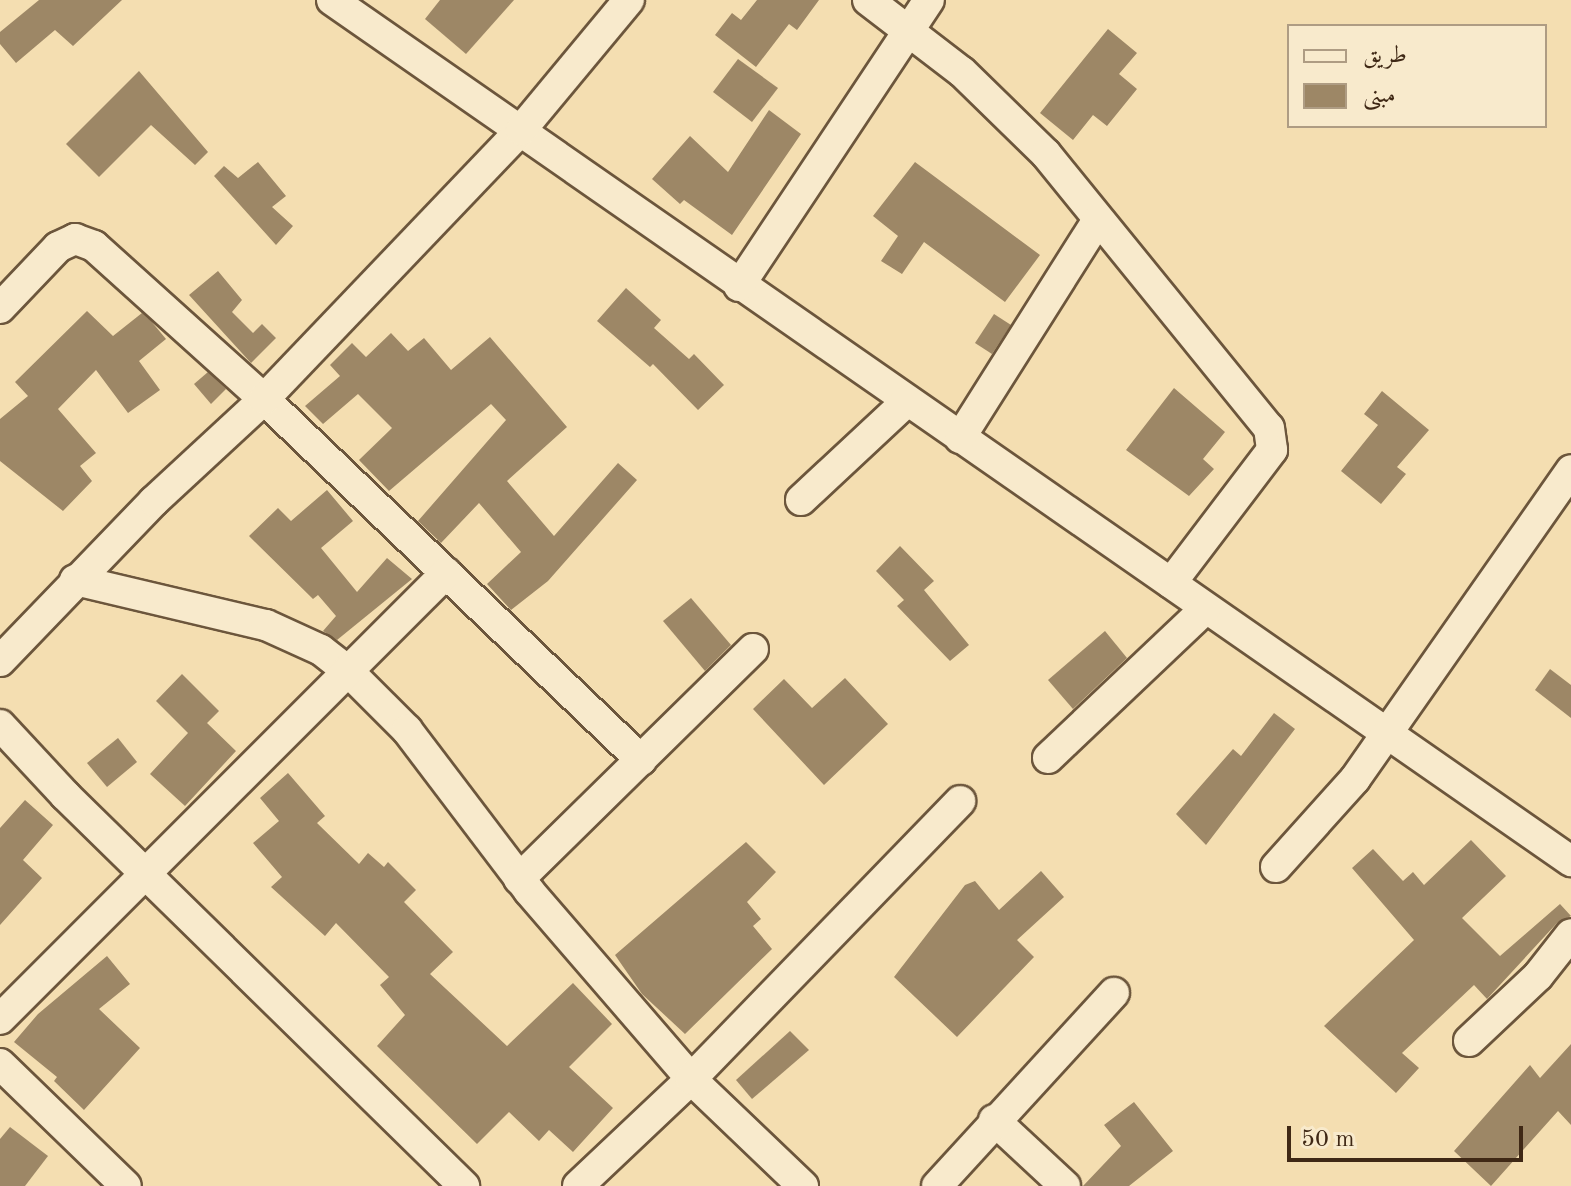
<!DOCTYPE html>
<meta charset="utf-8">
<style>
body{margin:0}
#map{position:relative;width:1571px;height:1186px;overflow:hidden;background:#f4deb1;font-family:"Old Standard TT",Amiri,serif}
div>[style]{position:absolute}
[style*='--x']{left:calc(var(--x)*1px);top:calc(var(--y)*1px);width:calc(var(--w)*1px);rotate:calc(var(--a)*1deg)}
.building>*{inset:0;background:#9d8766}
.roads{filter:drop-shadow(2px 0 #6c563c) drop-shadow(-2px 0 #6c563c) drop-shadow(0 2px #6c563c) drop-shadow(0 -2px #6c563c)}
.minor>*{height:30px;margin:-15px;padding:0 15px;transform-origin:15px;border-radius:15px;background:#f8eacc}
span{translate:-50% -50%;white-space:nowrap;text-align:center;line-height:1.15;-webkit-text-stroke:6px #f8eacc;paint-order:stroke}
.legend{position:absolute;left:1287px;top:24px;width:260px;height:104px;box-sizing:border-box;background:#f8eacc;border:2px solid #ae9c83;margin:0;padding:10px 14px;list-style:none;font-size:24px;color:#3f2815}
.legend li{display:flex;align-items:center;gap:16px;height:40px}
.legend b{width:40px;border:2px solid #ae9c83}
.scale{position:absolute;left:1287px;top:1126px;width:236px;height:36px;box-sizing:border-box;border:4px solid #3f2815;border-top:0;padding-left:10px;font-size:24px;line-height:28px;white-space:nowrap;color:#3f2815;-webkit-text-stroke:6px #f8eacc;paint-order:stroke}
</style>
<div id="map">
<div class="building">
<div style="clip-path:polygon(39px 0,122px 0,73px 46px,55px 30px,16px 63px,0 44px,0 32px)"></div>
<div style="clip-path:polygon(440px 0,514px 0,466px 54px,425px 19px)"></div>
<div style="clip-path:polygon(757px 0,819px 0,797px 30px,789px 24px,756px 67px,715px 35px,732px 13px,741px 20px)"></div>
<div style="clip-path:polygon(1108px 29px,1137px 53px,1119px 74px,1137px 89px,1107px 126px,1093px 115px,1073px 140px,1040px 113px)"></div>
<div style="clip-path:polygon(738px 59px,778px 88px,752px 122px,713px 92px)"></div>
<div style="clip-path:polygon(139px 71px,208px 152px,195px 165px,151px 125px,99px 177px,66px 144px)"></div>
<div style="clip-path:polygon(769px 110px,801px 134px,732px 235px,684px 200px,680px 204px,652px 179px,690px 136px,728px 172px)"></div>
<div style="clip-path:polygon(258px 162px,286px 196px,272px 207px,293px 226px,276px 245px,214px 176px,224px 166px,238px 178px)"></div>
<div style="clip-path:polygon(915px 162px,1040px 255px,1005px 302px,924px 242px,902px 274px,881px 261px,898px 236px,873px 216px)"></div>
<div style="clip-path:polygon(218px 271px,242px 300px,232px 312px,253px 333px,262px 324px,276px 338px,251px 363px,189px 295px)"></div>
<div style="clip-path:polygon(626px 288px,661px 320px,654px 328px,689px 359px,694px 354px,724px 385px,698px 410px,653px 364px,650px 367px,597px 321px)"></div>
<div style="clip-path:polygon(87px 311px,113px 336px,142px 313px,151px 321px,166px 339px,139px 361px,160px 390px,128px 413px,96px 370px,58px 409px,96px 453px,80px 466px,92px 481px,63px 511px,0 461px,0 419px,28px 396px,15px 382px)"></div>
<div style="clip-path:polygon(994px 314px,1011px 325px,992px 354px,975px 343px)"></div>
<div style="clip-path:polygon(391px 333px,408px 351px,424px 338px,451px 370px,490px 337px,567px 427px,507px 481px,554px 536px,618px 463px,637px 480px,548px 581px,511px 610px,487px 584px,521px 552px,479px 503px,441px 543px,418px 521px,506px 420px,491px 404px,389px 491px,359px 460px,392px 428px,358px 394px,323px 424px,305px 406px,340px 376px,330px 365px,352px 343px,366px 357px)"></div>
<div style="clip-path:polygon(208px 372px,226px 389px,211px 404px,194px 384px)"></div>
<div style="clip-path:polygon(1174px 388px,1225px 432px,1203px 459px,1214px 469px,1189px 496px,1126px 450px)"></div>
<div style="clip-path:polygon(1382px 391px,1429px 430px,1397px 467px,1406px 474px,1381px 504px,1341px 471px,1378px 425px,1364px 414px)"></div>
<div style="clip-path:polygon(327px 490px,353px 521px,321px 548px,357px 592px,387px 558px,412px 579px,337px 640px,323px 631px,336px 616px,318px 595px,313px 599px,249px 536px,278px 508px,291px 521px)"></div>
<div style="clip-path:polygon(900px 546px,934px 581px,924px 590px,969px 645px,950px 661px,897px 606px,904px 600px,876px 571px)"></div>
<div style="clip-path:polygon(691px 598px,731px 645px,705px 671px,663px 621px)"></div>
<div style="clip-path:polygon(1105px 631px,1127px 658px,1073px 709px,1048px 680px)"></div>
<div style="clip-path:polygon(1550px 669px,1571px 685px,1571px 718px,1535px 690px)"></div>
<div style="clip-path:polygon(182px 674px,219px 711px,207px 723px,236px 751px,185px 806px,150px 774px,188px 733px,156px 701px)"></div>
<div style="clip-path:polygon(845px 678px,888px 724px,824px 785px,753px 709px,784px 679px,812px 708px)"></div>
<div style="clip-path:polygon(1274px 713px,1295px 729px,1206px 845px,1176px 814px,1233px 749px,1241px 756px)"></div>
<div style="clip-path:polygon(118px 738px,137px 762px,107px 787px,87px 763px)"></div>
<div style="clip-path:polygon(288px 773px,325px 816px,317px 823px,359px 864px,368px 853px,384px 867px,388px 862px,416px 890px,404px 902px,453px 952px,430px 974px,507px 1046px,573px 983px,612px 1024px,569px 1067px,613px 1108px,573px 1152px,549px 1130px,539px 1141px,509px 1112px,477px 1144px,377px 1046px,405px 1015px,380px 985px,389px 977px,336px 923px,325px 936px,271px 887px,282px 877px,253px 843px,279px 821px,260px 798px)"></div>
<div style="clip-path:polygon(25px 800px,53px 825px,23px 860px,42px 878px,0 925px,0 828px)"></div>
<div style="clip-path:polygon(1471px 840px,1506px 876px,1462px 918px,1500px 956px,1560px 904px,1571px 916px,1557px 923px,1487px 999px,1474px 985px,1402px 1053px,1419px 1068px,1396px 1093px,1324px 1026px,1414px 940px,1352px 868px,1373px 849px,1403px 881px,1413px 872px,1424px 885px)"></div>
<div style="clip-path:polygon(746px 842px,776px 872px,747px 902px,761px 919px,753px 926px,772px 949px,685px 1034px,642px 994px,615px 955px)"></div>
<div style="clip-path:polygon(1041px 871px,1064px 897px,1017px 940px,1034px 957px,957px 1037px,894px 977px,965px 885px,975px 881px,999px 910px)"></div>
<div style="clip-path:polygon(107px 956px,130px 984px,99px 1009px,140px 1048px,84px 1110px,54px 1081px,57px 1077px,14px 1042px,38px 1014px)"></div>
<div style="clip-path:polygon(790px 1031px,809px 1050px,752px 1099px,736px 1080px)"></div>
<div style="clip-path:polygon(1571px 1044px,1571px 1125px,1558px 1111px,1491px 1186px,1454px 1151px,1530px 1065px,1540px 1078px)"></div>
<div style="clip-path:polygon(1134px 1102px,1173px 1151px,1129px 1186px,1083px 1186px,1121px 1146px,1104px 1125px)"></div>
<div style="clip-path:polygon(10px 1127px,48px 1156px,25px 1186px,0 1186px,0 1139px)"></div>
</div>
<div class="roads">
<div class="minor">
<div style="--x:332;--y:0;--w:1509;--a:34.8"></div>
<div style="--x:868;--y:0;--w:118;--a:37.5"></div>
<div style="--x:962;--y:72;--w:117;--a:44.3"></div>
<div style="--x:1046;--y:154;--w:353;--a:50.9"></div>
<div style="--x:1269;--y:428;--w:22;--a:82"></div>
<div style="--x:1272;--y:450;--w:167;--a:127.2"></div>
<div style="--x:739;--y:286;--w:343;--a:-56.4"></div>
<div style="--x:0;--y:308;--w:84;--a:-46.4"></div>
<div style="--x:58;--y:247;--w:19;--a:-25"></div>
<div style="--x:75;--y:239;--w:20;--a:20"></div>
<div style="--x:94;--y:246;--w:229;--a:42"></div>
<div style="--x:264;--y:399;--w:522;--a:43.76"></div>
<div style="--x:960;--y:438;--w:258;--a:-57.7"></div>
<div style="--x:801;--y:500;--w:145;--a:-43"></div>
<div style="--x:75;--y:580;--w:196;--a:13.3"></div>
<div style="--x:266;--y:625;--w:60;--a:24.4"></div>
<div style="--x:321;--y:650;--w:33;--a:38"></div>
<div style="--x:347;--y:670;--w:85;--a:45"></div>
<div style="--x:407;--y:730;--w:202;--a:52.8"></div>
<div style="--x:529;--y:891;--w:248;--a:49.2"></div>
<div style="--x:691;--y:1079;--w:155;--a:43.7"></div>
<div style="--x:0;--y:661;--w:222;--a:-46.1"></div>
<div style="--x:154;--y:501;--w:150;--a:-42.8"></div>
<div style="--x:264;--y:399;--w:372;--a:-46.3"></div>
<div style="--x:521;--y:130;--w:169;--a:-50.3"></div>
<div style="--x:0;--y:725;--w:96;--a:47.1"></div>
<div style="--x:65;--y:795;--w:559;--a:44.42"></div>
<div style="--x:1048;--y:758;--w:216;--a:-43.5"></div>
<div style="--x:1276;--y:867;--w:118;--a:-48.1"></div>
<div style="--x:1355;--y:779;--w:377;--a:-55"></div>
<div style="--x:519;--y:879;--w:328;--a:-44.5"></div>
<div style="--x:0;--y:1019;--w:631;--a:-45"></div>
<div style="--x:1469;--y:1041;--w:95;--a:-43.3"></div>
<div style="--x:1538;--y:976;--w:53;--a:-51.8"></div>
<div style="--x:0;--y:1064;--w:175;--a:44.1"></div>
<div style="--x:994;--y:1120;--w:97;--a:42.9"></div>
<div style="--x:578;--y:1186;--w:156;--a:-43.4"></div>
<div style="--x:691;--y:1079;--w:387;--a:-45.9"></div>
<div style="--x:937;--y:1186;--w:262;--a:-47.5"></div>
</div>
</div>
<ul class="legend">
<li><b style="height:10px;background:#f8eacc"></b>طريق</li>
<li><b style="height:22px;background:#9d8766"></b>مبنى</li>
</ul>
<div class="scale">50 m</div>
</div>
